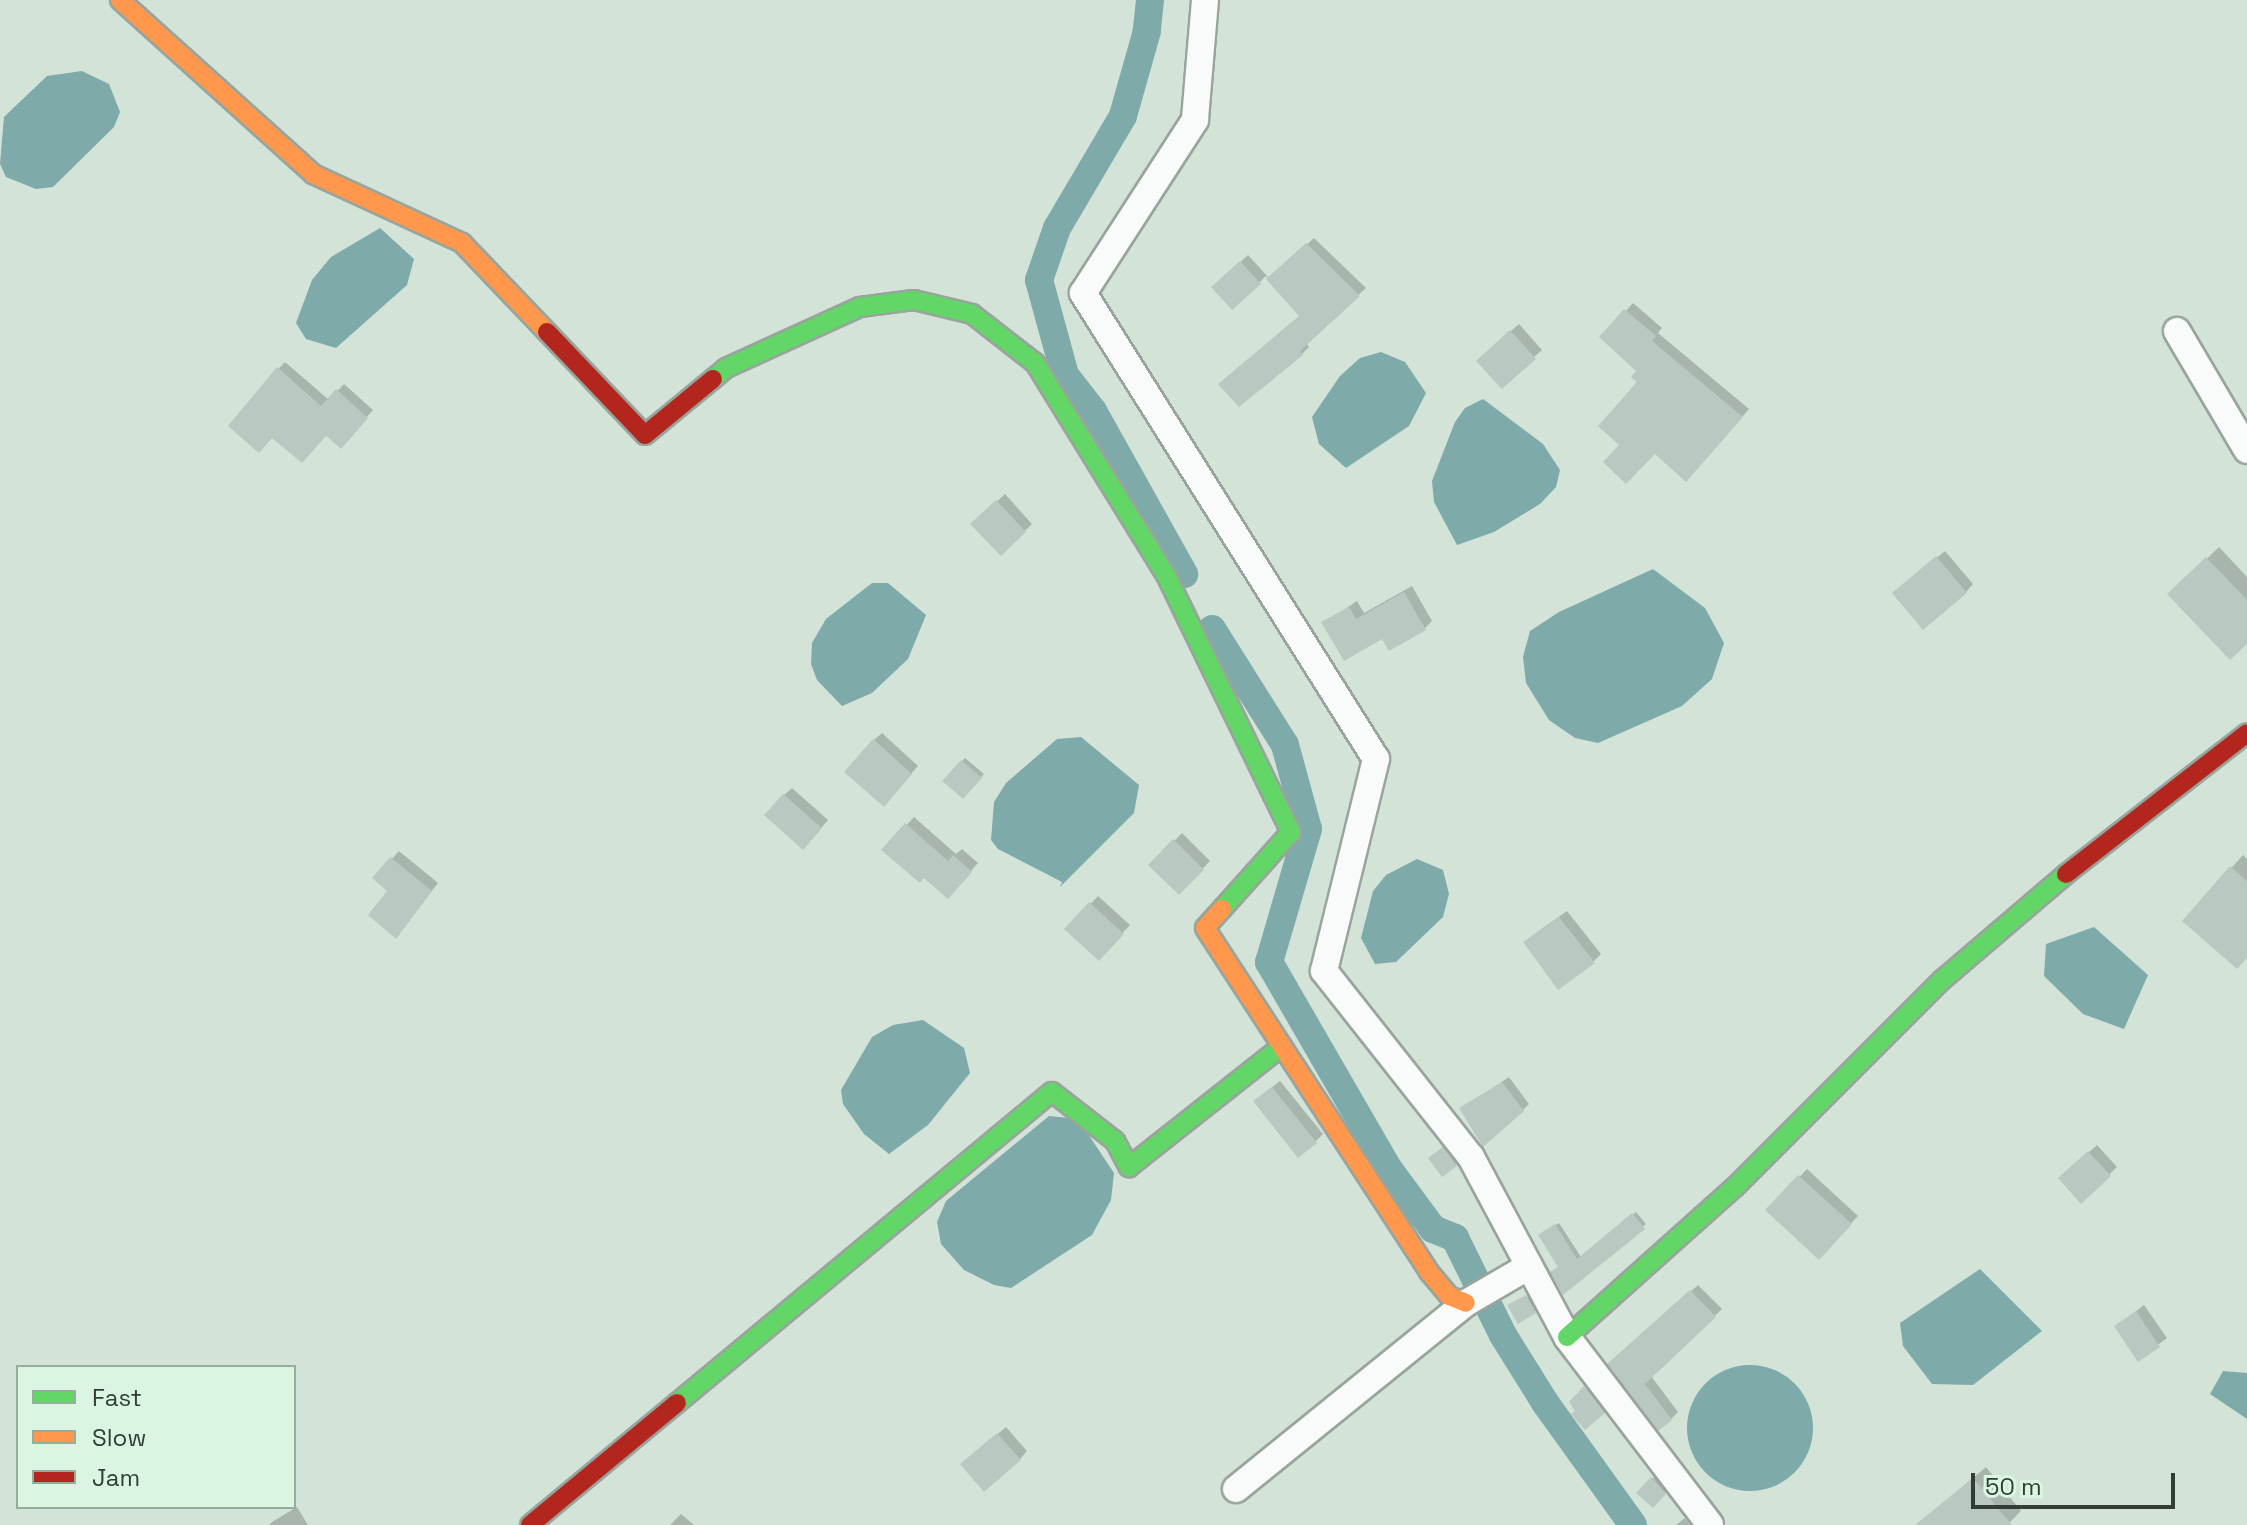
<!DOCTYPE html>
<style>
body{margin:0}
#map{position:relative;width:2247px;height:1525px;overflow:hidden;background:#d3e3d8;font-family:"Space Grotesk",sans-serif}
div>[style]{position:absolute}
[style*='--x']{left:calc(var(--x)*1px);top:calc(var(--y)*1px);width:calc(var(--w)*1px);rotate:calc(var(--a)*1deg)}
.water>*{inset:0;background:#7eaaaa}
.round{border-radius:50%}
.shadow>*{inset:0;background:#0003}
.canal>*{height:28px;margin:-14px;padding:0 14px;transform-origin:14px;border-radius:14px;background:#7eaaaa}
.building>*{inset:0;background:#b9c8c1}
.roads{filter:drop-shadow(2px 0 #98a49c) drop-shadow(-2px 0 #98a49c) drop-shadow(0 2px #98a49c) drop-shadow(0 -2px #98a49c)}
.street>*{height:26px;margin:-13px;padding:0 13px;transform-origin:13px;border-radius:13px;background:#f8fbf9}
.fast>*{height:18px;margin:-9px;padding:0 9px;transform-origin:9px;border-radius:9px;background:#63d668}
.slow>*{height:18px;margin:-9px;padding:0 9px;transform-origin:9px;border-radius:9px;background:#ff974d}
.jam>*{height:18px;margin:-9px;padding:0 9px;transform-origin:9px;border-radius:9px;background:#b3261e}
span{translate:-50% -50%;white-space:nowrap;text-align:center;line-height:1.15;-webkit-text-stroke:6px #daf6e3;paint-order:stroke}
.legend{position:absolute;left:16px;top:1365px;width:280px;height:144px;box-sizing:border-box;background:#daf6e3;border:2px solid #97ac9d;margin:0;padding:10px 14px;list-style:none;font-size:24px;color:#323d35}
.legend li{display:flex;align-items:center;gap:16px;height:40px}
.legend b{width:40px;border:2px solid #97ac9d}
.scale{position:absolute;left:1971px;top:1473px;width:204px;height:36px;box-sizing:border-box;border:4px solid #323d35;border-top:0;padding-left:10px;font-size:24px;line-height:28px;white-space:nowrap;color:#323d35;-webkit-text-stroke:6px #daf6e3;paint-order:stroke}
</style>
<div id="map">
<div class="water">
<div style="clip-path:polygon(82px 71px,109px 84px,120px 112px,114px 127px,53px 187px,36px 189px,6px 177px,0 164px,4px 117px,47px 76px)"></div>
<div style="clip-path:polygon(380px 228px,414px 259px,407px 285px,336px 348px,306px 339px,296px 323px,312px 280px,331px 257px)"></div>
<div style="clip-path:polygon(1381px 352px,1405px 362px,1426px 393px,1409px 426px,1346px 468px,1319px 444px,1312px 417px,1340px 376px,1360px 358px)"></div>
<div style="clip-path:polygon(1483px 399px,1543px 444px,1560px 470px,1556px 487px,1540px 504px,1494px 532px,1457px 545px,1434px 502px,1432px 481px,1455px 422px,1465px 408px)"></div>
<div style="clip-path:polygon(1653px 569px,1705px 608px,1724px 643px,1712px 679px,1682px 706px,1598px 743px,1575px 738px,1549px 720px,1526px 683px,1523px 657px,1530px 631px,1559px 612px)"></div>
<div style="clip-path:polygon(872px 583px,888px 583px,926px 615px,908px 659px,872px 693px,842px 706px,817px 680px,811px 664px,812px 643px,826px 619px)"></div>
<div style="clip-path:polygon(1081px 737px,1139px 785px,1134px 813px,1060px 887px,1062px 882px,998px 849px,991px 840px,994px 802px,1006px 783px,1057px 739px)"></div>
<div style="clip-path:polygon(1417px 859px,1443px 870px,1449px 894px,1443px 917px,1396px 962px,1375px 964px,1361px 938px,1373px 891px,1386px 875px)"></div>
<div style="clip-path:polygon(2094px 927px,2148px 975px,2124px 1029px,2083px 1014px,2044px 976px,2046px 944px)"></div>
<div style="clip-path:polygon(923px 1020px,964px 1048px,970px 1073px,928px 1125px,889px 1154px,864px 1134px,843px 1104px,841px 1090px,872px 1037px,893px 1025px)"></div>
<div style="clip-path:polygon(1049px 1116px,1069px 1118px,1086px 1131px,1114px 1173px,1111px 1200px,1092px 1235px,1011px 1288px,994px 1285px,964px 1270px,941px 1244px,937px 1222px,946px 1201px)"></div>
<div style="clip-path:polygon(1980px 1269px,2042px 1331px,1973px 1385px,1932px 1384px,1903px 1346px,1900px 1323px)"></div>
<div class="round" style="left:1687px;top:1365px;width:126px;height:126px"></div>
<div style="clip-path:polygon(2223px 1371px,2247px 1373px,2247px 1419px,2210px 1394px)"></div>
</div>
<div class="shadow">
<div style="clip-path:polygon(1314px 238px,1366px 288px,1306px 343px,1309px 347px,1302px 354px,1240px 405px,1301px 315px,1266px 276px,1259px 283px,1222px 279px,1248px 255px,1270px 279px)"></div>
<div style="clip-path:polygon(1633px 303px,1662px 328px,1658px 333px,1749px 409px,1693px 472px,1655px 451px,1622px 445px,1639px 371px,1602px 337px)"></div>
<div style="clip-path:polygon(1519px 324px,1542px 350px,1534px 357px,1486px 353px)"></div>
<div style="clip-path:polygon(285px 362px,329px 400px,344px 384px,373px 410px,347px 439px,278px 369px)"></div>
<div style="clip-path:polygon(1005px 494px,1032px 524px,1001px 554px,973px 524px)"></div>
<div style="clip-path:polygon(2219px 547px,2247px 577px,2247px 641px,2170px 594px)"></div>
<div style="clip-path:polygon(1945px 551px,1973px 584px,1966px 592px,1902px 586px)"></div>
<div style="clip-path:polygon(1412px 586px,1432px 621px,1425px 628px,1382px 636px,1324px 623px,1357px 601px,1364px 613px)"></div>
<div style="clip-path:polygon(882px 733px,918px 766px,891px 797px,874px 740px)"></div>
<div style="clip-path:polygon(965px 758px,984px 774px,963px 797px,945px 780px)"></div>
<div style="clip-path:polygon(792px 788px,828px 820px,811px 840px,784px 795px)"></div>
<div style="clip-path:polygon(914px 817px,956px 854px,962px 849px,978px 863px,955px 889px,884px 850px)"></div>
<div style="clip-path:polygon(1182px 833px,1210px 861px,1179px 893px,1151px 865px)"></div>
<div style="clip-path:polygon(399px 851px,438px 883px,396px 936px,390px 891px,375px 878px)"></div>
<div style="clip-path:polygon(2243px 855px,2247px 859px,2247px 957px,2184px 921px)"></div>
<div style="clip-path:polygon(1098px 896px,1130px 925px,1099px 958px,1067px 929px)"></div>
<div style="clip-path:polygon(1567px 911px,1601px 954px,1593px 962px,1533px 935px)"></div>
<div style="clip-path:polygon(1509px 1077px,1529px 1104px,1523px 1110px,1462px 1109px)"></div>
<div style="clip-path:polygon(1280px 1081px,1323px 1134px,1315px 1142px,1263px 1094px)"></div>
<div style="clip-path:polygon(1451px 1141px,1464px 1157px,1443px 1174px,1438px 1151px)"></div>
<div style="clip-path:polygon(2097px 1145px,2117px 1167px,2081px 1201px,2060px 1178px)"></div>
<div style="clip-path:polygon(1807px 1169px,1858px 1216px,1819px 1257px,1768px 1210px)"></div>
<div style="clip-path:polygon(1636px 1212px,1646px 1224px,1564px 1292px,1560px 1266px,1543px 1232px,1559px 1223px,1581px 1257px)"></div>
<div style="clip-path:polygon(1698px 1285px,1722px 1309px,1651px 1376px,1678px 1412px,1671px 1419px,1617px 1357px)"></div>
<div style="clip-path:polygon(1536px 1292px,1542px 1304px,1535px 1311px,1510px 1306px)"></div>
<div style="clip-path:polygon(2144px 1305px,2167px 1338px,2139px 1359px,2116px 1327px)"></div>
<div style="clip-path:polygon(1589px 1385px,1607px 1409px,1585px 1428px,1572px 1402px)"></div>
<div style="clip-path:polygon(1006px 1427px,1027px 1451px,1020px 1459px,970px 1457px)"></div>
<div style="clip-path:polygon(1986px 1467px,2021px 1511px,2007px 1525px,1940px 1525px,1943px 1503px)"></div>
<div style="clip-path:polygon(1656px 1475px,1668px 1490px,1652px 1506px,1639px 1492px)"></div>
<div style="clip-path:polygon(297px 1507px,308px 1525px,269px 1525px,272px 1522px)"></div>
<div style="clip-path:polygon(681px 1514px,694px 1525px,670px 1525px)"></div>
<div style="clip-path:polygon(1685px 1518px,1690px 1525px,1676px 1525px)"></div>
</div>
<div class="canal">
<div style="--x:1150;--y:0;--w:31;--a:96"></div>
<div style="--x:1147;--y:31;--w:88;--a:105.8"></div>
<div style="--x:1123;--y:116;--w:130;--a:120.5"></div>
<div style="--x:1057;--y:228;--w:55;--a:109.1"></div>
<div style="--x:1039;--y:280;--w:98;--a:74.7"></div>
<div style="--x:1065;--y:375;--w:46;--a:52.1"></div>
<div style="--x:1093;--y:411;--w:187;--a:60.8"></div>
<div style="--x:1212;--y:629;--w:137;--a:57.8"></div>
<div style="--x:1285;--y:745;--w:87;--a:74.7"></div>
<div style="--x:1308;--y:829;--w:139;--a:106.3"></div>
<div style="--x:1269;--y:962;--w:238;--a:60"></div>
<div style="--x:1388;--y:1168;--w:76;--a:53.6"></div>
<div style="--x:1433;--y:1229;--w:24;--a:22"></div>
<div style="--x:1455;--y:1238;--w:108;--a:63.7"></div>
<div style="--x:1503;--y:1335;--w:81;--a:58.1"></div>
<div style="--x:1546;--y:1404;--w:149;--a:54.3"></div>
</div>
<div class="building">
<div style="clip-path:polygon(1306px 243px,1360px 296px,1300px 351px,1303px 355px,1239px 407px,1218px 384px,1299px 316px,1266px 279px)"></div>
<div style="clip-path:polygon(1240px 261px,1261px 284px,1232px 310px,1211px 287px)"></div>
<div style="clip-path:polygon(1624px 309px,1656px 336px,1652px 341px,1743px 417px,1686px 482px,1655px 454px,1626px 484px,1603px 462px,1619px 445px,1598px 426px,1637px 382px,1631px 377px,1636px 371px,1599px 337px)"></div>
<div style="clip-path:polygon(1510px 330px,1536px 359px,1502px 389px,1476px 361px)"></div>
<div style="clip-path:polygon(277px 367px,321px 406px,336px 389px,368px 418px,341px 449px,326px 436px,302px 463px,272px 438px,259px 453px,228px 426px)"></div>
<div style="clip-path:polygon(996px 500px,1026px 532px,1001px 556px,970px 524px)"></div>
<div style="clip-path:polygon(1936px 556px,1967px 593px,1923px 630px,1892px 593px)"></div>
<div style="clip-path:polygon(2206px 557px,2247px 600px,2247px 644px,2230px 660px,2167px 594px)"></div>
<div style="clip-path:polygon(1404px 592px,1426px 630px,1389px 651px,1382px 639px,1344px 661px,1321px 622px,1349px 607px,1356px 619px)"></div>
<div style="clip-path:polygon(873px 739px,912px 774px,884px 807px,844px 772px)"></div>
<div style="clip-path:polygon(961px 760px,982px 778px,963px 799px,942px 781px)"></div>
<div style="clip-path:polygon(783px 794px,822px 828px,803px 850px,764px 815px)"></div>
<div style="clip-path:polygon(905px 823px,948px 861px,953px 855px,972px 872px,948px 899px,924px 878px,920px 883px,881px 850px)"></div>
<div style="clip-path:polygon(1173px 839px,1204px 870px,1179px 895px,1148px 865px)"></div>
<div style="clip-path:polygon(390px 857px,432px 891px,396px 939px,368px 915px,387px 891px,372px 878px)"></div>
<div style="clip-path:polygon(2230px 866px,2247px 881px,2247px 958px,2237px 969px,2182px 921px)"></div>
<div style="clip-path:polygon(1089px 902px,1124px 934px,1099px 961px,1064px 929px)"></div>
<div style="clip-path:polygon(1559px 917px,1595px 963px,1558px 990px,1523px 942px)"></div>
<div style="clip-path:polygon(1502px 1082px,1524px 1111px,1483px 1147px,1459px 1108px)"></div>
<div style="clip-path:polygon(1272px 1087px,1317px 1143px,1298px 1158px,1253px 1101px)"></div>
<div style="clip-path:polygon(1443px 1147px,1457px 1166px,1442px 1177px,1428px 1158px)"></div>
<div style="clip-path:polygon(2088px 1151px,2111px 1176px,2081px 1204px,2058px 1178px)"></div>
<div style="clip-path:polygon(1798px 1175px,1852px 1224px,1819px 1260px,1765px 1210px)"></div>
<div style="clip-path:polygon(1632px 1213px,1645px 1229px,1563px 1295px,1550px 1272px,1558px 1267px,1538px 1235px,1555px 1224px,1577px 1259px)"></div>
<div style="clip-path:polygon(1690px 1290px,1716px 1317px,1645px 1384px,1672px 1420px,1658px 1431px,1607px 1364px)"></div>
<div style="clip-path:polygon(1526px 1295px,1536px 1313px,1518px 1324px,1507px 1305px)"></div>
<div style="clip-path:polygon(2136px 1311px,2160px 1347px,2138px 1362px,2114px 1326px)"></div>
<div style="clip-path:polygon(1584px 1386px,1605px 1413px,1585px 1430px,1571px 1414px,1575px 1411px,1569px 1402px)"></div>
<div style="clip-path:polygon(997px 1433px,1021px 1460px,984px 1492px,960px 1464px)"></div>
<div style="clip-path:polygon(1651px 1477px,1666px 1494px,1653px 1508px,1636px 1493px)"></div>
<div style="clip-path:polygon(1973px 1478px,2012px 1525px,1915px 1525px)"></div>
</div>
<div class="roads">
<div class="street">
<div style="--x:1205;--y:0;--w:120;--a:94.8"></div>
<div style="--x:1195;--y:120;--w:206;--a:122.9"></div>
<div style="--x:1083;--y:293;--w:550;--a:57.84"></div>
<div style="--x:1376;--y:759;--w:218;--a:103.8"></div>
<div style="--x:1324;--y:971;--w:237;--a:51.7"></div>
<div style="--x:1471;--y:1157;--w:204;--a:61.9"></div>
<div style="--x:1567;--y:1337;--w:236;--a:52.7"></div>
<div style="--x:2177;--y:331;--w:138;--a:59.5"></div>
<div style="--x:1236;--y:1489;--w:296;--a:-39"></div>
<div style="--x:1466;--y:1303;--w:69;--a:-30.3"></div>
</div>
<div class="fast">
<div style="--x:713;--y:379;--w:17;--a:-40"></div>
<div style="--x:726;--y:368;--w:147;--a:-24.5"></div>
<div style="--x:860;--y:307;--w:54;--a:-7.4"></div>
<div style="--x:914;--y:300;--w:60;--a:13.6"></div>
<div style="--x:972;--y:314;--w:80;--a:37.9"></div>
<div style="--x:1035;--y:363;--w:251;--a:58.3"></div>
<div style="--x:1167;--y:577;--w:284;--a:64.1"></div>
<div style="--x:1291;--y:832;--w:103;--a:131.9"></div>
<div style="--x:1567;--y:1337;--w:225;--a:-41.8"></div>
<div style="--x:1735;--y:1187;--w:293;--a:-45"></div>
<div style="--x:1942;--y:980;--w:163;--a:-40.5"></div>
<div style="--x:677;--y:1403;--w:487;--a:-39.7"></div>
<div style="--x:1052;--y:1092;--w:80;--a:37.9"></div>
<div style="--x:1115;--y:1141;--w:30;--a:62"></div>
<div style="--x:1129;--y:1167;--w:194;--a:-38.3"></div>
</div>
<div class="slow">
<div style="--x:120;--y:0;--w:260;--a:42"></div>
<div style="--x:313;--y:174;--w:164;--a:24.8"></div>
<div style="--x:462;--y:243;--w:123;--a:46.3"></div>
<div style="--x:1222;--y:909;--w:25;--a:132"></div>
<div style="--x:1205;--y:928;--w:411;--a:56.9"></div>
<div style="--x:1429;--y:1272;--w:31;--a:50"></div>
<div style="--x:1449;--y:1296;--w:18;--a:22"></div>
</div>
<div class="jam">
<div style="--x:547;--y:332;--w:142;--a:46.4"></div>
<div style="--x:645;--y:435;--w:88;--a:-39.5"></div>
<div style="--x:2066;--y:874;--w:229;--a:-37.9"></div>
<div style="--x:530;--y:1525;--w:191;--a:-39.7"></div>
</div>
</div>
<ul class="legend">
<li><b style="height:10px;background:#63d668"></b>Fast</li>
<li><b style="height:10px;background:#ff974d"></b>Slow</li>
<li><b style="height:10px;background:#b3261e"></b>Jam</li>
</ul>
<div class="scale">50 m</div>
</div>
